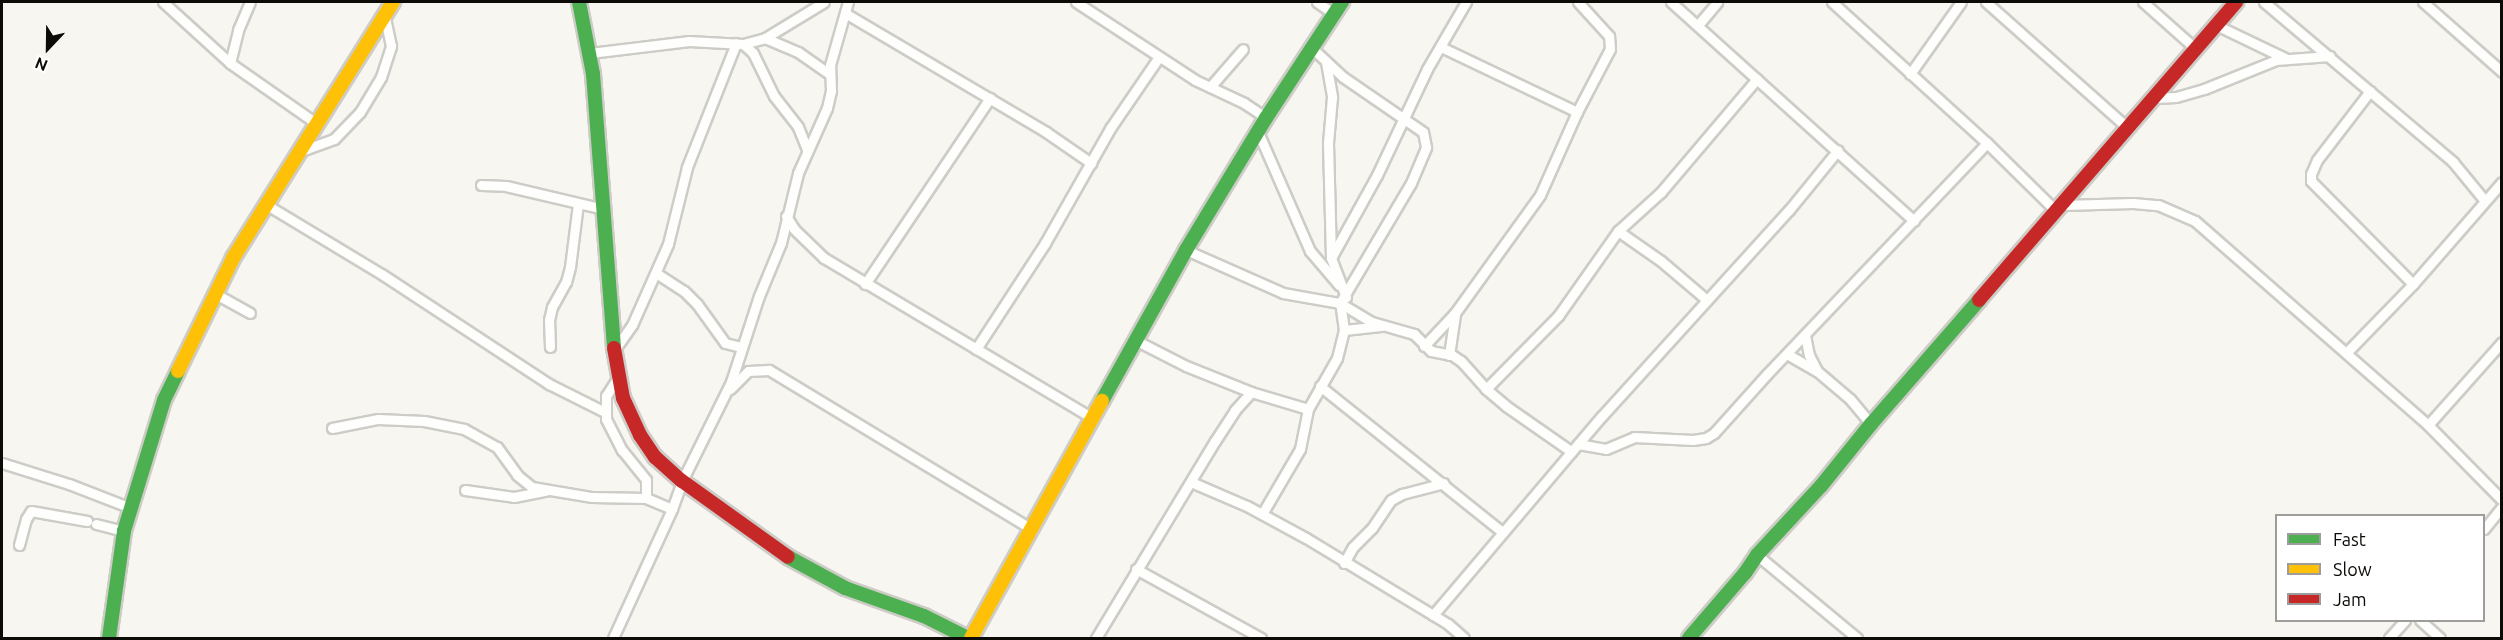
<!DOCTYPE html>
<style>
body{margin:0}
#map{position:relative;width:2503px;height:640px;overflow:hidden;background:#f8f6f0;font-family:Ubuntu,sans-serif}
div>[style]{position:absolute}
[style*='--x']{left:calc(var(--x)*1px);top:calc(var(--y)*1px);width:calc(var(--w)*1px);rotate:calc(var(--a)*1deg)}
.roads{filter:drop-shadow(2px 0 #cdccc7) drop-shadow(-2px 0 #cdccc7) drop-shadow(0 2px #cdccc7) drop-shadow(0 -2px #cdccc7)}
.street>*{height:9px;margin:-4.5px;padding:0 4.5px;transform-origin:4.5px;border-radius:4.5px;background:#fefefd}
.fast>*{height:14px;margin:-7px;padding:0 7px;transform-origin:7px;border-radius:7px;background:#4caf50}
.slow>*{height:14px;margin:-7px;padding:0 7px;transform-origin:7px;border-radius:7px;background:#ffc107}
.jam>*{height:14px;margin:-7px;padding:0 7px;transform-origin:7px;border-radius:7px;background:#c62828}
span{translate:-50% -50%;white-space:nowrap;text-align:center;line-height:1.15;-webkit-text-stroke:6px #fff;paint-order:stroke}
.frame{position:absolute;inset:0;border:3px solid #0d0b08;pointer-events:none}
.legend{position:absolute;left:2275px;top:514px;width:210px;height:108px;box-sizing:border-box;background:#fff;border:2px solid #9e9d9c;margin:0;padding:8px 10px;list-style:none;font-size:18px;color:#0d0b08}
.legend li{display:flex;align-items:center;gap:12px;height:30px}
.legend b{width:30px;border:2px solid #9e9d9c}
.north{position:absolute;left:18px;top:18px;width:60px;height:60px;-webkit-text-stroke:4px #fff;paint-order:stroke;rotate:202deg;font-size:16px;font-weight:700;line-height:24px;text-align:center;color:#0d0b08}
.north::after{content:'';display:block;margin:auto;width:21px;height:27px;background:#0d0b08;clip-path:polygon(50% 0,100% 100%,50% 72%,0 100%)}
</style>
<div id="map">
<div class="roads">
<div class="street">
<div style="--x:163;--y:2;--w:91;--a:42.3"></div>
<div style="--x:230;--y:63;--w:106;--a:35"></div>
<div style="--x:1076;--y:2;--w:142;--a:33.2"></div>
<div style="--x:1195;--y:80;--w:54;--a:25.1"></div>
<div style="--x:1244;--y:103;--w:27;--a:34"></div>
<div style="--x:1317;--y:2;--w:21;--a:35"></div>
<div style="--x:1671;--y:2;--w:327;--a:42"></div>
<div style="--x:1832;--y:2;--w:210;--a:42.3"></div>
<div style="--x:1987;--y:143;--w:98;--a:44.6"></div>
<div style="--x:1986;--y:2;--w:188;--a:41.6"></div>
<div style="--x:2143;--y:2;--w:71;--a:41.6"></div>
<div style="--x:2264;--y:2;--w:248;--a:40.2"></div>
<div style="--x:2453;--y:162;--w:50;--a:50.6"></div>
<div style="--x:2423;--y:2;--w:106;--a:41.5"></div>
<div style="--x:845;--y:13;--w:234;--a:30.6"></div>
<div style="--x:1046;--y:132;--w:55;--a:34.6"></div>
<div style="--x:1698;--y:25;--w:30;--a:-50"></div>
<div style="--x:2216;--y:25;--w:76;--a:25.6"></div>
<div style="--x:765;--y:38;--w:69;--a:-31.4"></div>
<div style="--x:743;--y:44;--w:23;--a:-15"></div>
<div style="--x:765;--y:38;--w:36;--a:23"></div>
<div style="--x:798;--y:52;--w:39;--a:35"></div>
<div style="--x:1441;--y:47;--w:151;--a:25.5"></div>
<div style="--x:590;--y:53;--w:100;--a:-6.9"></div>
<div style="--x:689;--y:41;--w:54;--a:3.2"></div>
<div style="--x:743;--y:44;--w:13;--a:42"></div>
<div style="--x:753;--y:53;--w:48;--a:64"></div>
<div style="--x:774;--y:96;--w:39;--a:52"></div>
<div style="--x:798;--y:127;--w:24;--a:68"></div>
<div style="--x:1326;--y:62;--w:36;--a:80"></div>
<div style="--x:1332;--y:97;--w:46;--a:95"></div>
<div style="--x:1328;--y:143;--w:115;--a:88.5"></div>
<div style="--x:1331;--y:258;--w:42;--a:69"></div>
<div style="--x:230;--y:63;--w:34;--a:-76"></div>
<div style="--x:238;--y:30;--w:30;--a:-67"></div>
<div style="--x:1910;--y:74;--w:88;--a:-54.7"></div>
<div style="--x:1210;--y:87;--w:50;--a:-49"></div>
<div style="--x:2370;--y:91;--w:87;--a:127.5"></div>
<div style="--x:2317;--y:160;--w:15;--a:113"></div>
<div style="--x:2311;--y:174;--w:7;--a:90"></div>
<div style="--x:2311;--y:181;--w:145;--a:45.3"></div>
<div style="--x:2155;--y:98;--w:21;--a:-3"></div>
<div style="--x:2176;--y:97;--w:29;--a:-16"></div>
<div style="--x:2204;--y:89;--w:78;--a:-21.9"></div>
<div style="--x:2276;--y:60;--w:54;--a:-4.2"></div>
<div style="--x:1258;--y:132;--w:130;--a:66.4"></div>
<div style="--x:1310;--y:251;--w:45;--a:49.5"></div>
<div style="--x:301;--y:151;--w:35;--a:-20"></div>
<div style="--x:334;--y:139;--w:37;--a:-46"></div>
<div style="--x:360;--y:112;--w:41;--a:-59"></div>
<div style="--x:381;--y:77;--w:33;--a:-72"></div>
<div style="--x:391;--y:46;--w:29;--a:-102"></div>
<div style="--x:481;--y:185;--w:25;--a:2"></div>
<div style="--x:506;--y:186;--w:101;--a:13.2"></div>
<div style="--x:267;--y:205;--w:135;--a:31.1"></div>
<div style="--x:383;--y:275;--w:199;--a:33.3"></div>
<div style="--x:549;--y:384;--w:63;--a:26.6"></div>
<div style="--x:2063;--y:205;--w:70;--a:-1.6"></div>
<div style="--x:2133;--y:203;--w:25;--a:5"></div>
<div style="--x:2158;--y:205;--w:40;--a:23.4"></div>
<div style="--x:2195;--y:221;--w:310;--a:41.2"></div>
<div style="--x:2428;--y:425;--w:105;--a:45.4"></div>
<div style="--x:786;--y:216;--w:15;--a:58"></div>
<div style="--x:794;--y:229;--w:42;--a:44"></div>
<div style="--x:824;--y:258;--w:312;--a:30.8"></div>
<div style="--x:1618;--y:231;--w:52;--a:34.9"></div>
<div style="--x:1661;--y:261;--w:60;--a:40.3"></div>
<div style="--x:1186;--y:250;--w:106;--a:23.9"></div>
<div style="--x:1283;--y:293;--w:58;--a:10"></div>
<div style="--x:1340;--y:303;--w:37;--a:31"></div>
<div style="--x:1372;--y:322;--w:44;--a:15.9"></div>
<div style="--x:1414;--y:334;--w:24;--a:45"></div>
<div style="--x:1431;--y:351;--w:21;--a:11"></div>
<div style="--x:1452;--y:355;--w:11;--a:34"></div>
<div style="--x:1461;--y:361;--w:38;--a:48"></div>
<div style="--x:1486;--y:389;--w:26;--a:40"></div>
<div style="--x:1506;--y:406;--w:80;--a:34.9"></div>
<div style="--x:1331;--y:258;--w:95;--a:-61"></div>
<div style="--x:1377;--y:175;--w:117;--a:-64.7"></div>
<div style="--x:1427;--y:69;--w:78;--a:-59.8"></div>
<div style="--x:656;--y:273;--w:33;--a:33"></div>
<div style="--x:684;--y:291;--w:18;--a:45"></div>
<div style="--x:697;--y:304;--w:48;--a:54.3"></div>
<div style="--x:725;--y:343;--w:16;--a:14"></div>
<div style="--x:865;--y:284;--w:224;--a:-56.1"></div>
<div style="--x:214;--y:293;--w:41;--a:29.1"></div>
<div style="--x:1344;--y:330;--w:37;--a:-6"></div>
<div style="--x:1805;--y:335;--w:20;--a:79"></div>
<div style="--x:1809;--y:355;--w:18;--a:63"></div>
<div style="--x:1817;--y:371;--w:43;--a:40.3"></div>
<div style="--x:1850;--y:399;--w:33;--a:50"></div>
<div style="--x:1137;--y:341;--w:55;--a:27"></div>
<div style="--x:1186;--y:366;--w:70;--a:21.8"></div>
<div style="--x:1251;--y:392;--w:59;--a:16.6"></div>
<div style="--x:1424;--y:346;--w:45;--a:-46.8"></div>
<div style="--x:1455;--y:313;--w:145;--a:-54.2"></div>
<div style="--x:1540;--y:195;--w:91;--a:-66"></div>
<div style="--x:1577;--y:112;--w:71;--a:-62.4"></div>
<div style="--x:1610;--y:49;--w:13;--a:-94"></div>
<div style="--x:1609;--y:36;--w:46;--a:-132.4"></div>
<div style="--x:550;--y:347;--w:27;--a:-92"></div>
<div style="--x:549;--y:320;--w:13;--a:-77"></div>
<div style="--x:552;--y:307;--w:29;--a:-61"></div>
<div style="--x:566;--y:282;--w:16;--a:-75"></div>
<div style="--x:570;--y:267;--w:64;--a:-82.8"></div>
<div style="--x:976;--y:349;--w:126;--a:-56.9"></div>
<div style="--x:1045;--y:243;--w:133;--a:-60.4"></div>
<div style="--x:1111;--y:127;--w:85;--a:-55.6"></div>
<div style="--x:613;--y:352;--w:33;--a:-55"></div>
<div style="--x:632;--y:325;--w:89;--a:-66"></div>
<div style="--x:668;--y:244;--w:79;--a:-76.1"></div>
<div style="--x:687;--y:167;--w:133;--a:-68.4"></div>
<div style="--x:2346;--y:353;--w:96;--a:-45.8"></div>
<div style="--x:2413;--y:284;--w:135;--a:-48.9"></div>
<div style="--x:1787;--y:354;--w:34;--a:30"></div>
<div style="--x:1449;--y:355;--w:40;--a:-81.5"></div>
<div style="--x:617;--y:379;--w:20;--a:123"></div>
<div style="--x:606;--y:396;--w:23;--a:90"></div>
<div style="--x:606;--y:419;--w:35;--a:63"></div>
<div style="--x:622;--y:450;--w:38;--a:51"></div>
<div style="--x:646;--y:480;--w:18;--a:90"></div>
<div style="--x:1320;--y:386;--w:233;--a:38.7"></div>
<div style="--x:730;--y:389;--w:25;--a:-45"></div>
<div style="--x:748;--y:371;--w:21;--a:-3"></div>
<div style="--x:769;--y:370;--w:307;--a:31.2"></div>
<div style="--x:1486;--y:389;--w:103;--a:-45.4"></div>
<div style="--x:1558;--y:316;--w:104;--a:-54.8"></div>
<div style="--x:1618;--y:231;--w:58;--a:-42.2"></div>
<div style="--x:1661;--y:192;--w:148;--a:-49.7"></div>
<div style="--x:2428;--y:425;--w:111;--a:-48.3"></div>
<div style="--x:332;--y:428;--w:47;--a:-11.1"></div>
<div style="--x:378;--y:419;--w:46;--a:2.5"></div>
<div style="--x:424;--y:421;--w:41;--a:11.3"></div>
<div style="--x:464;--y:429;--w:38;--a:29"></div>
<div style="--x:497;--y:447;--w:34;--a:54"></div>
<div style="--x:517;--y:475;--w:19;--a:39"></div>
<div style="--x:532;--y:487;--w:61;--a:9.5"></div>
<div style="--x:592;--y:497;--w:54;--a:1.1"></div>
<div style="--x:646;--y:498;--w:28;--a:23"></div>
<div style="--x:1578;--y:444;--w:28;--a:10"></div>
<div style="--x:1606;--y:449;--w:30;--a:-23"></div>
<div style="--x:1634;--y:437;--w:59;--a:2.9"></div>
<div style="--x:1693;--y:440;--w:13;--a:-9"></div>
<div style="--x:1706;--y:438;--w:9;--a:-32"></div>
<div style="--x:1714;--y:433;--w:79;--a:-48.1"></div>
<div style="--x:1767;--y:374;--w:319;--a:-46.4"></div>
<div style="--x:2;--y:463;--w:70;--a:17.4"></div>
<div style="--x:69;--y:484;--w:66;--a:21.2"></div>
<div style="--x:1191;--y:482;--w:61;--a:23.2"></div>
<div style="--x:1247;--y:506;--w:67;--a:28.5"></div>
<div style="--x:1306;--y:538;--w:166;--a:31.2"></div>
<div style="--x:1448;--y:624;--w:21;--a:41"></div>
<div style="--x:465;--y:490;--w:49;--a:8.1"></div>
<div style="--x:514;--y:497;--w:33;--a:-11"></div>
<div style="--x:1262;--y:514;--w:75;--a:-59.7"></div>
<div style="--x:1300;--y:449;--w:41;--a:-78.7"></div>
<div style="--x:1308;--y:409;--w:59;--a:-60.4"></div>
<div style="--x:1337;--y:358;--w:29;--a:-76"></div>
<div style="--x:1344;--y:330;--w:27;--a:-98"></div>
<div style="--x:1340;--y:303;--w:139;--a:-59.4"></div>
<div style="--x:1411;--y:183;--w:39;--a:-67"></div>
<div style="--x:1426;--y:147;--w:15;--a:-101"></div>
<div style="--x:1423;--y:132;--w:97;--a:-145.5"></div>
<div style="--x:1343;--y:77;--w:41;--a:-137"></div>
<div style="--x:96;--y:524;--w:29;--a:14"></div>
<div style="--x:2484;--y:529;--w:28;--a:-51"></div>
<div style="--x:19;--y:545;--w:27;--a:-75"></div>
<div style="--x:26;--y:519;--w:9;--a:-58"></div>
<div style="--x:31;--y:511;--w:57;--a:10.1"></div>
<div style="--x:1757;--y:555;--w:130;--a:39.7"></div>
<div style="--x:1344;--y:563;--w:18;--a:-61"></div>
<div style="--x:1353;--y:547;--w:27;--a:-45"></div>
<div style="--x:1372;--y:528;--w:34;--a:-56"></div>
<div style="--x:1391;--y:500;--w:13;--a:-29"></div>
<div style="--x:1402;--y:494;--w:43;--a:-14.7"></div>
<div style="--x:1136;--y:569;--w:143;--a:28.9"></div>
<div style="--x:1433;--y:615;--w:261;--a:-49.7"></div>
<div style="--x:1602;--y:416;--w:278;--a:-47.8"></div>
<div style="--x:1789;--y:210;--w:77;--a:-50.8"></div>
<div style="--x:2420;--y:620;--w:27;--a:42"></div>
<div style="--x:613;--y:638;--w:142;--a:-65.4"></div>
<div style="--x:672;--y:509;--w:30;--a:-70"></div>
<div style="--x:682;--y:481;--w:110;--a:-63.7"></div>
<div style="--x:731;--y:382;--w:90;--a:-72"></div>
<div style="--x:759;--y:296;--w:57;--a:-67.5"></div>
<div style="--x:781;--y:243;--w:72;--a:-76.3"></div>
<div style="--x:798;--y:173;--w:71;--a:-66"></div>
<div style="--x:827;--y:108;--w:17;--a:-77"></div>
<div style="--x:831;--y:91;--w:26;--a:-92"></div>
<div style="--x:830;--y:65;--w:66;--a:-74.1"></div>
<div style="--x:1096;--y:638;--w:230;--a:-58.9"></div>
<div style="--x:1215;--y:441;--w:37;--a:-57"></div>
<div style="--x:1235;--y:410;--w:24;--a:-48"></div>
<div style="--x:2389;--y:638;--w:24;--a:-48"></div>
</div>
<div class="fast">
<div style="--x:579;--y:2;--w:73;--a:79"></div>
<div style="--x:593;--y:74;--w:275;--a:85.6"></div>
<div style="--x:1102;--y:401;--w:173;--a:-60.9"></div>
<div style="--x:1186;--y:250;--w:154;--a:-58.8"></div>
<div style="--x:1266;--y:118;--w:139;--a:-56.8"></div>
<div style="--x:788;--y:557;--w:65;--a:28.5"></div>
<div style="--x:845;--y:588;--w:84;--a:19.5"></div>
<div style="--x:924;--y:616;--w:49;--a:26.6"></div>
<div style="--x:109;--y:638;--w:108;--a:-82"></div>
<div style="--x:124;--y:531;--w:137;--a:-73"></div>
<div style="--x:164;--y:400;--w:32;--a:-64"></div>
<div style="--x:1689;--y:638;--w:86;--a:-49.3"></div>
<div style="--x:1745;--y:573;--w:22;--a:-56"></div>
<div style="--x:1757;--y:555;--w:94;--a:-47.2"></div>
<div style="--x:1821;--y:486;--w:80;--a:-51.1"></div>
<div style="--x:1871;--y:424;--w:164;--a:-48.9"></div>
</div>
<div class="slow">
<div style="--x:178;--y:371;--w:126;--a:-64"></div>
<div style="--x:233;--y:258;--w:302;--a:-58"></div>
<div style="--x:971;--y:638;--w:271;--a:-61.1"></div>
</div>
<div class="jam">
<div style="--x:1979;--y:300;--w:394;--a:-49.2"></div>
<div style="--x:614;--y:348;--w:51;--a:79.8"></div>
<div style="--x:623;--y:398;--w:41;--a:65.3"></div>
<div style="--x:640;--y:435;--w:27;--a:56"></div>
<div style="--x:655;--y:457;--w:36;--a:42"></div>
<div style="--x:682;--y:481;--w:130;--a:35.6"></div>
</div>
</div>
<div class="frame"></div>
<ul class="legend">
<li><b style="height:8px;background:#4caf50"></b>Fast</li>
<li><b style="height:8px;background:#ffc107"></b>Slow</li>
<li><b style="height:8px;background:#c62828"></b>Jam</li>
</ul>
<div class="north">N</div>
</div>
